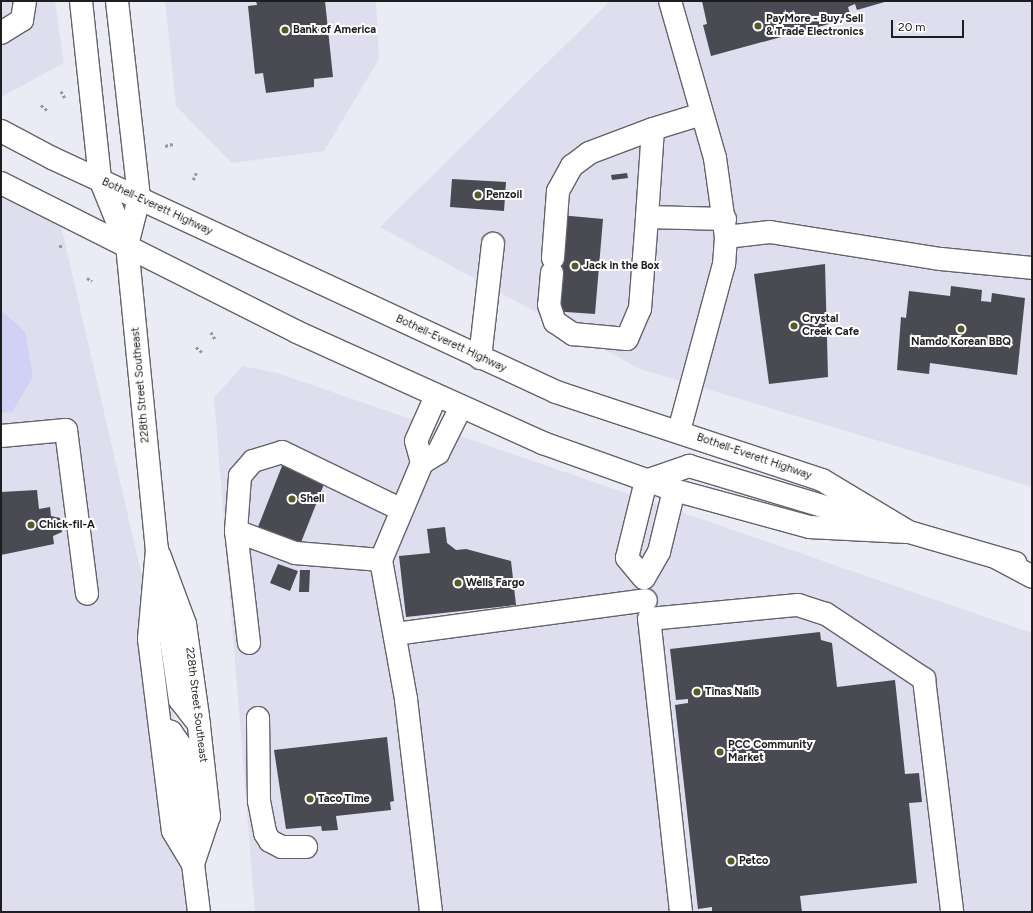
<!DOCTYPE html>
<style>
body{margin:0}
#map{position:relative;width:1033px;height:913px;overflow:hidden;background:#ebebf5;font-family:Figtree,sans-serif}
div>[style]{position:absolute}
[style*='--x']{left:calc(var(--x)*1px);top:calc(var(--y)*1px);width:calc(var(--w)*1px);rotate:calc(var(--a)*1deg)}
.built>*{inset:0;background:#dedeef}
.water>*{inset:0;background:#d1d1f5}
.building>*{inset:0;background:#494a52}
.path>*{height:2.5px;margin-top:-1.25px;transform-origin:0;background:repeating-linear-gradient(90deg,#97979e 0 3px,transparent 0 5px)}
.roads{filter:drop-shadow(1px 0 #63636c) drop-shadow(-1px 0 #63636c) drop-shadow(0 1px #63636c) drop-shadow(0 -1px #63636c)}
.minor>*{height:22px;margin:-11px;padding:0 11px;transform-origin:11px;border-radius:11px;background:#fff}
.major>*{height:22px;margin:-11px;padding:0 11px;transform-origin:11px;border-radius:11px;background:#fff}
.highway>*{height:22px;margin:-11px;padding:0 11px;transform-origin:11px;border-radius:11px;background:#fff}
.dots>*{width:11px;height:11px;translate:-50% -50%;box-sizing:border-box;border:2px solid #fff;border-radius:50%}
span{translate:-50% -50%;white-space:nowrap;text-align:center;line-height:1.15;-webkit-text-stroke:4px #fff;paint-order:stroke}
.poi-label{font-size:11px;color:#1e1e21;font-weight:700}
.left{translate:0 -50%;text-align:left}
.street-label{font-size:11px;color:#1e1e21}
.frame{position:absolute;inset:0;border:2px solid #1e1e21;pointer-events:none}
.scale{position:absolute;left:891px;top:20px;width:73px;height:18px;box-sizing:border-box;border:2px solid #1e1e21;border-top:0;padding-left:5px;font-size:12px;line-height:14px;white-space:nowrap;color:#1e1e21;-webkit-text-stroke:3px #fff;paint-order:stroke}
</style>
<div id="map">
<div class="built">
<div style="clip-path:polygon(1px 1px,55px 1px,64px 63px,1px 97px)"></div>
<div style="clip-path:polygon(165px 1px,376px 1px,379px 59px,324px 151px,232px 163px,176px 106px)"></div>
<div style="clip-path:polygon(610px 1px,1032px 1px,1032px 487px,640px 369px,380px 227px)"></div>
<div style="clip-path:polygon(1px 188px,59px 217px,177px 728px,199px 912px,1px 912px)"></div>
<div style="clip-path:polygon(243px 366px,277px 373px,1032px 633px,1032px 912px,255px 912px,214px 397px)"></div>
</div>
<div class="water">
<div style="clip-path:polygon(1px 310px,25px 332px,33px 377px,12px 412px,1px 413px)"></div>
</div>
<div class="building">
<div style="clip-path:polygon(256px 1px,325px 1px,333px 77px,314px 79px,314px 87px,266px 93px,263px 73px,255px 74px,248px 6px,257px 5px)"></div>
<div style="clip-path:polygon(702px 1px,888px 1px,857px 10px,855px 4px,848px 7px,851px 18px,711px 56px,703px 25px,707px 24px)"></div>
<div style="clip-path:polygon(627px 173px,628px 178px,612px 180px,611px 175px)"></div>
<div style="clip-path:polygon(452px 179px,506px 182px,504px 211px,450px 207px)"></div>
<div style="clip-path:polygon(560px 215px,603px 219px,595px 314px,552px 311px)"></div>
<div style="clip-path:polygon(825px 264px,828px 377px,769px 384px,754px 274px)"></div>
<div style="clip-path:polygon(951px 286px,982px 290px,981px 301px,991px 302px,992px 293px,1025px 298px,1017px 375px,930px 363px,929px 374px,897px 370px,901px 317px,906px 318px,909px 291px,950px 296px)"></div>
<div style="clip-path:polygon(284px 461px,326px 479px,298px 550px,256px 532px)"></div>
<div style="clip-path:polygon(37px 490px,39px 509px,50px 507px,51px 516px,60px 518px,62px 532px,53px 536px,54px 544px,1px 555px,1px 492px)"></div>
<div style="clip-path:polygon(445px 527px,447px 543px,456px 550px,466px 549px,511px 561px,516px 605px,406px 617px,399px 556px,430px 553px,427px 529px)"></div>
<div style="clip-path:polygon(278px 564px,298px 571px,290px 591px,270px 583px)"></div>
<div style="clip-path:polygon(300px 570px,310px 570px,309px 592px,299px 592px)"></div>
<div style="clip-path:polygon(820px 632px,821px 640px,832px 643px,837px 687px,895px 680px,905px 774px,919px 773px,922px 802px,909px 803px,917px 883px,800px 896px,802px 912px,712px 912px,712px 907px,698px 909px,675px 705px,688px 703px,688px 699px,676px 700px,670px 649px)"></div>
<div style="clip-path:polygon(387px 737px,394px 801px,390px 802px,391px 810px,336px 816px,338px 830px,322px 831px,321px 826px,286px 829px,274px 750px)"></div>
</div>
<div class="path">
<div style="--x:61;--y:91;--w:8;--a:60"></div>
<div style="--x:41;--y:105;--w:8;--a:40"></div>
<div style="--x:165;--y:146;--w:8;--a:-14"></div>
<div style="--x:193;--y:180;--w:8;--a:-67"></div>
<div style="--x:60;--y:248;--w:5;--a:-79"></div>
<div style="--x:87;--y:278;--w:6;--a:31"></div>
<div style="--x:211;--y:332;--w:8;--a:60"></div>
<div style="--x:196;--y:347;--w:8;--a:40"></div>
</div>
<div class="roads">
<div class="minor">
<div style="--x:670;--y:1;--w:163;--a:74"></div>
<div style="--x:715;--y:158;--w:80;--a:82.1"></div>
<div style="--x:726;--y:237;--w:27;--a:94"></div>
<div style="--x:724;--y:264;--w:173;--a:105.1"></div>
<div style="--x:1;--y:33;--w:25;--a:-32"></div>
<div style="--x:22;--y:20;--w:19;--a:-81"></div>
<div style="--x:647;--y:217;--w:88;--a:-86.1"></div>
<div style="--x:653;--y:129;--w:51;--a:-17"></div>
<div style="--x:726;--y:237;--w:44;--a:-6.5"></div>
<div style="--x:770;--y:232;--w:173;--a:9"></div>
<div style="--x:941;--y:259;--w:91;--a:5.6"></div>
<div style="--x:553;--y:258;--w:67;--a:-85.7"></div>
<div style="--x:558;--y:191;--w:29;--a:-61"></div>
<div style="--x:572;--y:166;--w:21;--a:-37"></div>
<div style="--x:589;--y:153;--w:68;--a:-20.6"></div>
<div style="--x:552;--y:273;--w:32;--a:95"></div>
<div style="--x:549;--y:305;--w:18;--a:71"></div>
<div style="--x:555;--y:322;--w:22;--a:34"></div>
<div style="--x:573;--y:334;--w:54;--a:5.3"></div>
<div style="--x:627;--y:339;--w:33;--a:-67"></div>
<div style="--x:640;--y:309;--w:92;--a:-85.6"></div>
<div style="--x:647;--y:217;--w:78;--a:1.5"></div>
<div style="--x:480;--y:358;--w:115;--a:-83.5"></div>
<div style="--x:1;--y:436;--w:65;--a:-5.3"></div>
<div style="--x:66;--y:430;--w:165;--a:82.7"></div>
<div style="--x:422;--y:463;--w:23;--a:-105"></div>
<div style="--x:416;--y:441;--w:49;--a:-66"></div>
<div style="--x:646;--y:481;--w:79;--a:103.9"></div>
<div style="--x:627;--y:558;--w:26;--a:50"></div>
<div style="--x:644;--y:578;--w:30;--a:-60"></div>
<div style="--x:659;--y:552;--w:64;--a:-76.4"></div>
<div style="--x:236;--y:531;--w:63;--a:20.4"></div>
<div style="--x:295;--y:553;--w:86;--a:4.7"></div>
<div style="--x:396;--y:634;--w:252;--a:-7.7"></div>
<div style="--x:249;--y:643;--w:113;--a:-96.6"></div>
<div style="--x:236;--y:531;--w:55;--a:-85.8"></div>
<div style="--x:240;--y:476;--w:20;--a:-49"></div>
<div style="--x:253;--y:461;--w:30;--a:-17"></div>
<div style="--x:282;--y:452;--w:133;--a:25.8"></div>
<div style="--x:258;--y:718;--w:83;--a:89.3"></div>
<div style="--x:259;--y:801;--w:33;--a:79"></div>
<div style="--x:265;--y:833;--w:9;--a:58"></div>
<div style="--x:270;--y:841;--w:13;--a:27"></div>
<div style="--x:282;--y:847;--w:24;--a:0"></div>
<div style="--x:431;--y:912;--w:214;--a:-96.7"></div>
<div style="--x:406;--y:699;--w:141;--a:-100.2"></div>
<div style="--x:381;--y:560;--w:105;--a:-67.1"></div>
<div style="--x:422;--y:463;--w:19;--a:-32"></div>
<div style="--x:438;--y:453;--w:51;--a:-63.4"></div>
<div style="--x:681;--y:912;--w:295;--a:-96.2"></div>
<div style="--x:649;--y:619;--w:150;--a:-5.4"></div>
<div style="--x:798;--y:605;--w:29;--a:18"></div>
<div style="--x:826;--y:614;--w:118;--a:33.6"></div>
<div style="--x:924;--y:679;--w:235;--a:83.1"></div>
</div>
<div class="major">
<div style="--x:81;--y:1;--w:179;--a:83.9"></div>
<div style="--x:100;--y:179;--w:71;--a:67.8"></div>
<div style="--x:127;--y:245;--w:305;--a:84.4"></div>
<div style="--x:157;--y:549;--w:90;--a:95.1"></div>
<div style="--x:149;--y:639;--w:193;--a:82.9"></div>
<div style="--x:173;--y:831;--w:39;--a:59"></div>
<div style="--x:193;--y:864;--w:48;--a:82.9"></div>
<div style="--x:117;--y:1;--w:198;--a:83.6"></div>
<div style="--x:139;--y:198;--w:49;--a:104.3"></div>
<div style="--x:1;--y:131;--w:58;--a:27.9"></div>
<div style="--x:52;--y:158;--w:556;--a:24.9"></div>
<div style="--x:556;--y:392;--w:280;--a:18.3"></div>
<div style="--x:822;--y:480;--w:101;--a:30.9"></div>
<div style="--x:909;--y:532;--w:111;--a:16.2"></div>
<div style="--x:1;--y:183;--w:331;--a:26.7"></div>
<div style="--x:297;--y:332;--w:270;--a:24.3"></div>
<div style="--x:543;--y:443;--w:139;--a:19.7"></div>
<div style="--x:674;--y:490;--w:140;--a:15.3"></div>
<div style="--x:809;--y:527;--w:98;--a:2.9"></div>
<div style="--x:646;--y:481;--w:46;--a:-19.2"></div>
<div style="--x:689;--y:466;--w:195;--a:16.7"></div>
<div style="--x:159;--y:554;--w:75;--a:69.6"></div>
<div style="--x:185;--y:624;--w:94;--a:82"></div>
<div style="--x:198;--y:717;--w:100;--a:83.7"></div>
<div style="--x:209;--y:816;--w:51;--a:108.4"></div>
<div style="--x:164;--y:592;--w:109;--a:81.6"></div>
<div style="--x:180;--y:700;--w:31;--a:52"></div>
<div style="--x:160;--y:728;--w:12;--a:20"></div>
<div style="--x:171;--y:732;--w:24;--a:55"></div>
<div style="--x:185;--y:752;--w:93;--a:85.1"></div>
</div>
<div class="highway">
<div style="--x:997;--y:558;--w:40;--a:28"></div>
</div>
</div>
<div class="dots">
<div style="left:758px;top:26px;background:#575a28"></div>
<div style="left:285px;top:30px;background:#575a28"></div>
<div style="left:478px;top:195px;background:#575a28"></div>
<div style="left:575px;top:266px;background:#575a28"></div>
<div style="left:794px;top:326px;background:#575a28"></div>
<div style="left:961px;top:329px;background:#575a28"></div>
<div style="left:292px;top:499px;background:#575a28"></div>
<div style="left:31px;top:525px;background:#575a28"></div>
<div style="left:458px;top:583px;background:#575a28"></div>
<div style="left:697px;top:692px;background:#575a28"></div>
<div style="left:720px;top:752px;background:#575a28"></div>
<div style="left:310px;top:799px;background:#575a28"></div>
<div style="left:731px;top:861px;background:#575a28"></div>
</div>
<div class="poi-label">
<span class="left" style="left:766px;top:26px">PayMore - Buy, Sell<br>&amp; Trade Electronics</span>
<span class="left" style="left:293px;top:30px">Bank of America</span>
<span class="left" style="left:486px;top:195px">Penzoil</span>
<span class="left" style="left:583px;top:266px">Jack in the Box</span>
<span class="left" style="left:802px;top:326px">Crystal<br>Creek Cafe</span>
<span style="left:961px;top:342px">Namdo Korean BBQ</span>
<span class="left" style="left:300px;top:499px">Shell</span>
<span class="left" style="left:39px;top:525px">Chick-fil-A</span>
<span class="left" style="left:466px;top:583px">Wells Fargo</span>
<span class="left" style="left:705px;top:692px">Tinas Nails</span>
<span class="left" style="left:728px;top:752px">PCC Community<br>Market</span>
<span class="left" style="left:318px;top:799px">Taco Time</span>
<span class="left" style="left:739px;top:861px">Petco</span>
</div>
<div class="street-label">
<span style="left:157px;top:207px;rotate:25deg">Bothell-Everett Highway</span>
<span style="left:451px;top:344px;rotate:25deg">Bothell-Everett Highway</span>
<span style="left:141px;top:385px;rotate:-95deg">228th Street Southeast</span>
<span style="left:754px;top:457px;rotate:19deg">Bothell-Everett Highway</span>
<span style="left:196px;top:705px;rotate:83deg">228th Street Southeast</span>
</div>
<div class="frame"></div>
<div class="scale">20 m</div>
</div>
